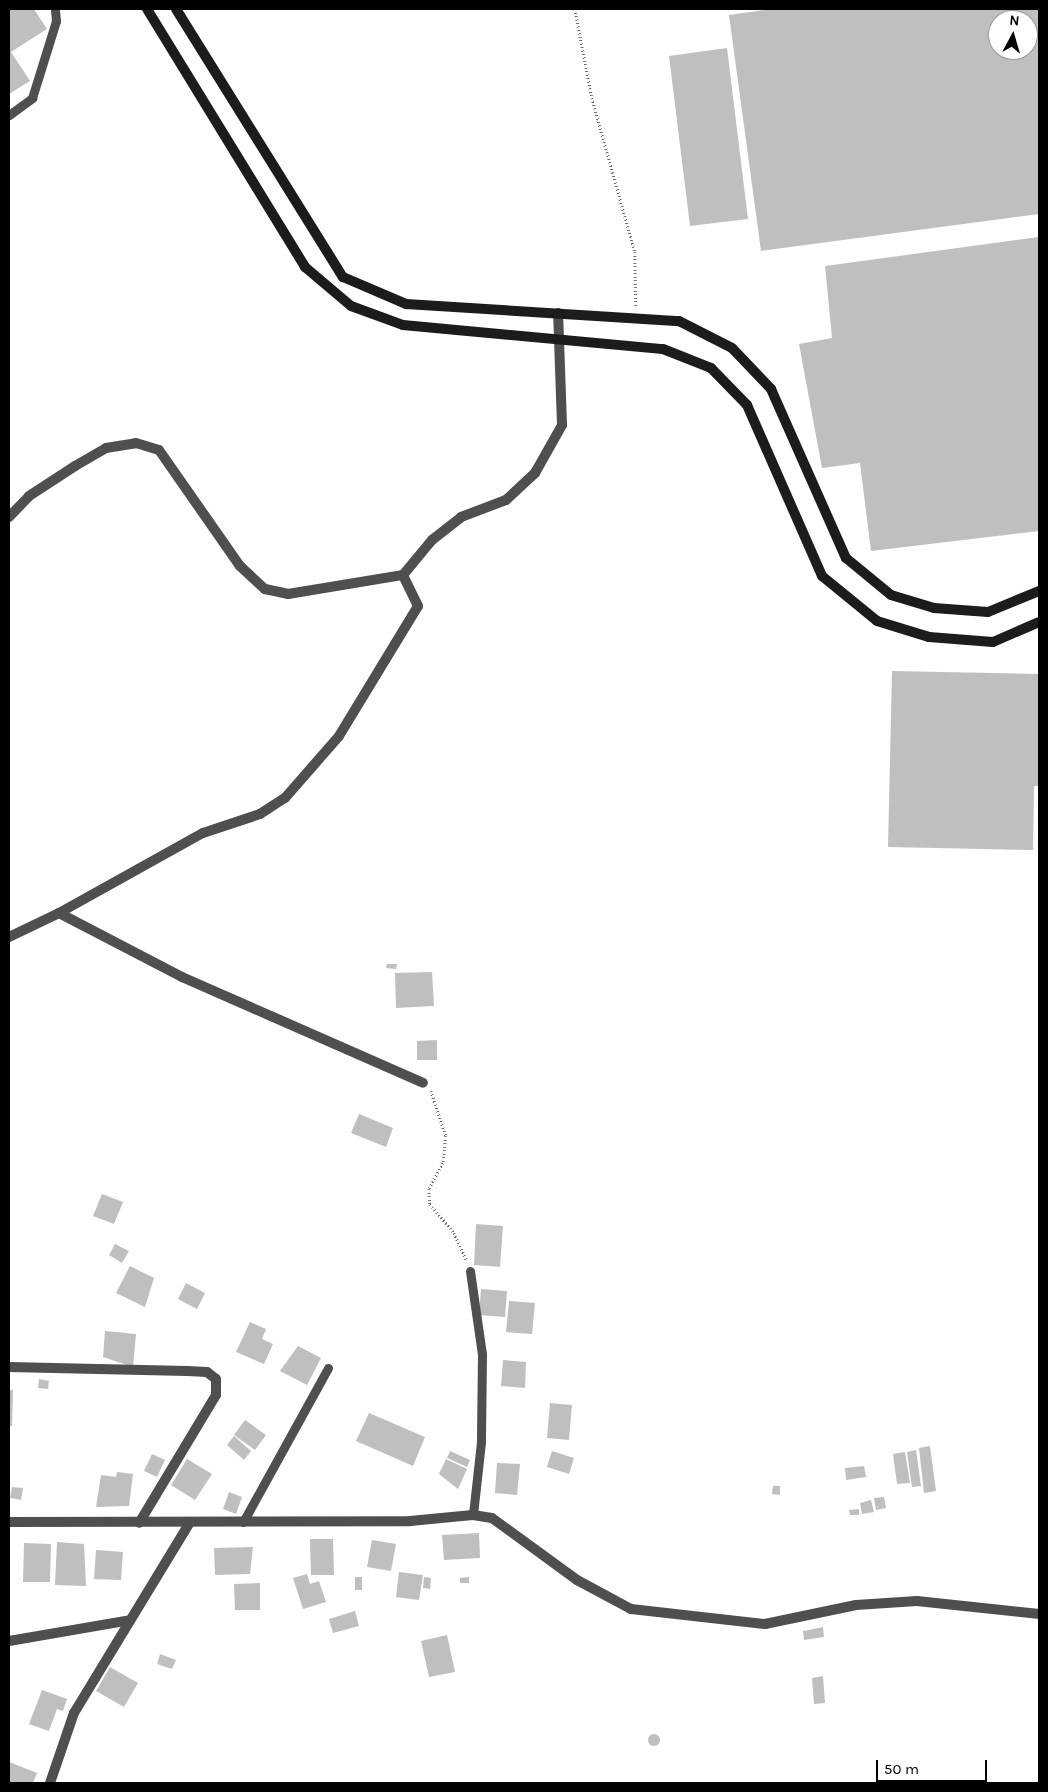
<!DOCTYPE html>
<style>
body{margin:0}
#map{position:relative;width:1048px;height:1792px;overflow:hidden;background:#fff;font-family:Karla,sans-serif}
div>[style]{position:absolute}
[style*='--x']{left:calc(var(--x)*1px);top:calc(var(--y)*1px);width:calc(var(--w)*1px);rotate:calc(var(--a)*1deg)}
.building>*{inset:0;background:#bfbfbf}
.round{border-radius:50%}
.path>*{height:2.5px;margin-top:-1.25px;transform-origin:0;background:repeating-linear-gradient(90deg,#717171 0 1px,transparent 0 3.5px)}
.lane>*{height:9px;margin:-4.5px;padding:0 4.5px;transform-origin:4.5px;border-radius:4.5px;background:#4f4f4f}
.street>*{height:10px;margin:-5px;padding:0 5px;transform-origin:5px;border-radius:5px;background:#4f4f4f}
.secondary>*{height:10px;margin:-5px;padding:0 5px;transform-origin:5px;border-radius:5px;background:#1c1c1c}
span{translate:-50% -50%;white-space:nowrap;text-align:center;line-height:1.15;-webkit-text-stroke:5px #fff;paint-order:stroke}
.frame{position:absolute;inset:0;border:10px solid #000;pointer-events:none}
.north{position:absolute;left:988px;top:10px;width:50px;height:50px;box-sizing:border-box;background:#fff;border:1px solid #999;border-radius:50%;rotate:6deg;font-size:14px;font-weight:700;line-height:20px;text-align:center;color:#000}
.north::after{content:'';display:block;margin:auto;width:18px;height:22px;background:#000;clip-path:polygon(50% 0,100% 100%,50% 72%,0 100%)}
.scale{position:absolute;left:876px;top:1760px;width:111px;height:22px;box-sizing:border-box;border:2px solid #000;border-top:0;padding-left:6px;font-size:15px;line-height:18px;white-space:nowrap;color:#000;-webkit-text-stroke:4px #fff;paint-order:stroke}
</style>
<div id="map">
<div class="building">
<div style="clip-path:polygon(9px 9px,34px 9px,47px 29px,11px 52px,30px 81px,9px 94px)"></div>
<div style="clip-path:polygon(evenodd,772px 9px,1039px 9px,1039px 214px,761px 251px,729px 15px,772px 9px,998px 20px,1028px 20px,1028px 50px,998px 50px,998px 20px)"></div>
<div style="clip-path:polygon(727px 48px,748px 219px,690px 226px,669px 56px)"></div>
<div style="clip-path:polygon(1039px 237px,1039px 531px,871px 551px,860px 463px,822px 468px,799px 344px,832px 338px,825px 266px)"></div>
<div style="clip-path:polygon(892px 671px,1039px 674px,1039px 786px,1034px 786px,1033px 850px,888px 847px)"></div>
<div style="clip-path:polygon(387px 964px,397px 964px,396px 969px,386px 968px)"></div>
<div style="clip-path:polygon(432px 972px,434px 1006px,396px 1008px,395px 973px)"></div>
<div style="clip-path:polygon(437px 1040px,437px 1060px,417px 1060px,417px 1041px)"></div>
<div style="clip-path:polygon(359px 1114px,393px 1128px,386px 1147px,351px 1133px)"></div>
<div style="clip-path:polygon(102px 1194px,123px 1202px,114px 1224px,93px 1216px)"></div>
<div style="clip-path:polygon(476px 1224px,503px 1226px,500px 1267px,474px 1265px)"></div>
<div style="clip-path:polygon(115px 1244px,129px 1251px,122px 1263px,109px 1255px)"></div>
<div style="clip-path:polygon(130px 1266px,154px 1278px,145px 1307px,116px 1293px)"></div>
<div style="clip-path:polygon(186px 1283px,205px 1293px,197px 1309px,178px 1299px)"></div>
<div style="clip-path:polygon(481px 1289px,507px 1291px,505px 1317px,479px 1315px)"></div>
<div style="clip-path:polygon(509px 1301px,535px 1303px,532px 1334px,506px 1332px)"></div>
<div style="clip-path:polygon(250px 1322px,266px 1329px,262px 1339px,273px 1344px,264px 1364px,236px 1352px)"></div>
<div style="clip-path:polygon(105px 1331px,136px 1334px,133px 1367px,103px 1357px)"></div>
<div style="clip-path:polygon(298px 1346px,321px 1358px,307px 1385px,280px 1371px)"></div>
<div style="clip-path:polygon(503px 1360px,526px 1362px,525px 1388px,501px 1386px)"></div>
<div style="clip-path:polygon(39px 1379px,49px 1381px,48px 1389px,38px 1388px)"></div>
<div style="clip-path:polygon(9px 1390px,13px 1390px,12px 1426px,9px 1426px)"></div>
<div style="clip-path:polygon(550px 1403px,572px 1405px,569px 1440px,547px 1438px)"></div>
<div style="clip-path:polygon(369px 1413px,425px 1437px,413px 1466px,356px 1441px)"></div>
<div style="clip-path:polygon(245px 1420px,266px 1435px,255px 1450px,234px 1435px)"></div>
<div style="clip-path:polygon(234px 1436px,251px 1451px,244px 1460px,227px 1445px)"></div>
<div style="clip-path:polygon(930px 1446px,936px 1491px,924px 1493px,919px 1448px)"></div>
<div style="clip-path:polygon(916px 1450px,921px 1486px,912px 1487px,907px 1452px)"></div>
<div style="clip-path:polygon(450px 1451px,470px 1460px,467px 1467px,447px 1458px)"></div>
<div style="clip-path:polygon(552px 1451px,574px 1458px,569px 1474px,547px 1467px)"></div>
<div style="clip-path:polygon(905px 1452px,910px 1483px,897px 1484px,893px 1454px)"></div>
<div style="clip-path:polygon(152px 1454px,165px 1460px,157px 1477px,144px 1471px)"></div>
<div style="clip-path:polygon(187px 1459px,212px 1474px,195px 1500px,171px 1485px)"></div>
<div style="clip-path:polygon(446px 1459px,467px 1469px,458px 1489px,439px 1474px)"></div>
<div style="clip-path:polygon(497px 1463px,520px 1464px,517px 1495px,495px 1493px)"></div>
<div style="clip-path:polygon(864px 1466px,866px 1477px,846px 1480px,845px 1468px)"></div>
<div style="clip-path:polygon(117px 1472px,133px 1474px,129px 1506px,96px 1507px,101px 1475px,116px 1477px)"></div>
<div style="clip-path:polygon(773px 1486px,780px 1486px,780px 1495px,772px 1494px)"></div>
<div style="clip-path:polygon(12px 1487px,23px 1488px,21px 1500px,10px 1498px)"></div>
<div style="clip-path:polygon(229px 1492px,242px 1497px,236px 1514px,223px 1509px)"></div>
<div style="clip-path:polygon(884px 1497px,886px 1508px,876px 1510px,874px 1498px)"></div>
<div style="clip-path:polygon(871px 1500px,874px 1512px,862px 1514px,860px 1503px)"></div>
<div style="clip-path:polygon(859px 1509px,859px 1515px,850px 1515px,849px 1510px)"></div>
<div style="clip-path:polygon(479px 1533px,480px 1558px,444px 1560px,442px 1535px)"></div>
<div style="clip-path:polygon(310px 1539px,333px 1539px,334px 1575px,311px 1575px)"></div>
<div style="clip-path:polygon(372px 1540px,396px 1544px,391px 1571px,367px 1567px)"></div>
<div style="clip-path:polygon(57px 1542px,84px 1544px,86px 1586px,55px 1585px)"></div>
<div style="clip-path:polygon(24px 1543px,51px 1544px,50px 1582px,23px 1582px)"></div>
<div style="clip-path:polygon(253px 1547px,250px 1574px,215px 1575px,214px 1548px)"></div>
<div style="clip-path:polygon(96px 1550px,123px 1552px,121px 1580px,94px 1579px)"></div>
<div style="clip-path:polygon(399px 1572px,423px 1575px,419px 1600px,396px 1597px)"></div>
<div style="clip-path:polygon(307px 1574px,310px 1584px,319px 1581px,326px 1602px,303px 1609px,293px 1578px)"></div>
<div style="clip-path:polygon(355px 1577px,362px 1577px,362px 1590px,355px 1590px)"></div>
<div style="clip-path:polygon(424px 1577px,431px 1578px,430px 1589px,423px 1588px)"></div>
<div style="clip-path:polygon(469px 1577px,469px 1583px,460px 1583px,460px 1578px)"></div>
<div style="clip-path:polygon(260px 1583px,260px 1610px,235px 1610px,234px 1584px)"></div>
<div style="clip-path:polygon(355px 1611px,359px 1626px,333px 1633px,329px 1619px)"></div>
<div style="clip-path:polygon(823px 1627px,824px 1637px,804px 1640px,803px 1631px)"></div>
<div style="clip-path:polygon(447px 1635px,455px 1672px,429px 1677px,421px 1641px)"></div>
<div style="clip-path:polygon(160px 1654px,176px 1660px,172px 1669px,157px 1664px)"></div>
<div style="clip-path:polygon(110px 1667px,138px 1683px,124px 1707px,96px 1691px)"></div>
<div style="clip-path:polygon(823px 1676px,825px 1703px,814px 1704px,812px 1678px)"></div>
<div style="clip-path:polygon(42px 1690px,67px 1699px,63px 1711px,57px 1709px,49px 1731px,29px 1724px)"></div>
<div class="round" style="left:648px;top:1734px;width:12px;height:12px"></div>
<div style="clip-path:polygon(9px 1762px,37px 1773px,33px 1783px,9px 1783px)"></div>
</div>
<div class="path">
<div style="--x:575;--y:9;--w:91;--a:79.2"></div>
<div style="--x:592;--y:98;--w:160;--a:74.4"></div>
<div style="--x:635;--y:252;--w:55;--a:89"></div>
<div style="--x:431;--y:1091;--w:47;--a:71.6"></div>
<div style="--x:446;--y:1136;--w:27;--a:96"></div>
<div style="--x:443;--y:1163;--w:30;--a:118"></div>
<div style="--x:429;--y:1189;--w:15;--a:86"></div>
<div style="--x:430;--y:1204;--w:38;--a:50"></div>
<div style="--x:454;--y:1233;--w:31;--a:65"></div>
</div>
<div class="lane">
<div style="--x:9;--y:115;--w:29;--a:-36"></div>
<div style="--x:32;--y:98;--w:81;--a:-72.7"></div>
<div style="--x:56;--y:21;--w:12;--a:-95"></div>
<div style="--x:470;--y:1271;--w:84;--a:81.8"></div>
<div style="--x:482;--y:1354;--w:88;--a:90.7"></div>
<div style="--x:481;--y:1442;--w:73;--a:96.3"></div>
<div style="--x:243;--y:1522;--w:176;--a:-61.1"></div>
</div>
<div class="street">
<div style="--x:9;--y:517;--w:29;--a:-46"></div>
<div style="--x:29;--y:496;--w:55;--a:-33.1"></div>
<div style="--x:75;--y:466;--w:36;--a:-30"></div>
<div style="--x:106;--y:448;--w:30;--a:-9"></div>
<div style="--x:136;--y:443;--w:24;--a:17"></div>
<div style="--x:159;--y:450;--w:141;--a:55.1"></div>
<div style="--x:240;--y:566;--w:34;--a:43"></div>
<div style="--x:265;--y:589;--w:24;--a:12"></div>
<div style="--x:288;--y:594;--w:117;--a:-9.4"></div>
<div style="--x:59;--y:913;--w:165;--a:-29.1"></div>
<div style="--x:203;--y:833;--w:60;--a:-18.4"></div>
<div style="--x:260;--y:814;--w:30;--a:-33"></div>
<div style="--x:285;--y:798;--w:82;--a:-48.9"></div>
<div style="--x:339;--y:736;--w:152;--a:-58.7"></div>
<div style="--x:418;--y:606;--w:34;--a:-116"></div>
<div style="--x:403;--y:575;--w:45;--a:-50.4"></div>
<div style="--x:432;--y:540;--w:37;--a:-38"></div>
<div style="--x:461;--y:517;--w:48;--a:-20.7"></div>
<div style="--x:506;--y:500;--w:40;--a:-43"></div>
<div style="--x:535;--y:473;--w:55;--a:-60.6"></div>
<div style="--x:562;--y:425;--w:112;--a:-92"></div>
<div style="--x:9;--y:937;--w:55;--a:-25.6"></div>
<div style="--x:59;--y:913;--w:139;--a:27.5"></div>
<div style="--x:182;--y:977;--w:263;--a:23.7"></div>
<div style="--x:9;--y:1367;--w:178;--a:1.3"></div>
<div style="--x:187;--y:1371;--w:20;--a:3"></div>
<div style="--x:207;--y:1372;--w:11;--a:38"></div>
<div style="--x:216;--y:1379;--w:16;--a:90"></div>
<div style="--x:216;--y:1395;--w:149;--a:121"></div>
<div style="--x:9;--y:1522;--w:401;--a:-0.1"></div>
<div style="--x:410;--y:1521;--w:63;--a:-5.4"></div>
<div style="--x:473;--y:1515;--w:19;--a:9"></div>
<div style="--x:492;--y:1518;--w:105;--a:36.1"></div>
<div style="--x:577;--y:1580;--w:61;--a:28.2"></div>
<div style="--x:631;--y:1609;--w:135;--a:6.4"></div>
<div style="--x:765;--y:1624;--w:93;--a:-11.8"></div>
<div style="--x:856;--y:1605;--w:61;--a:-3.8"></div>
<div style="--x:917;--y:1601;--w:123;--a:6.1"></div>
<div style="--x:9;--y:1641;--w:123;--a:-9.8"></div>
<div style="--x:50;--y:1783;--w:74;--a:-71.1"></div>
<div style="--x:74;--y:1713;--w:223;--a:-58.7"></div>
</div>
<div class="secondary">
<div style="--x:147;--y:9;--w:303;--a:58.5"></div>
<div style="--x:305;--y:267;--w:60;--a:40.3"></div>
<div style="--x:351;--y:306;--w:55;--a:20.1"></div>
<div style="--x:403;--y:325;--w:261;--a:5.3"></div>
<div style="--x:663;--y:349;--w:52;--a:21.6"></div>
<div style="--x:711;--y:368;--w:52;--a:45.8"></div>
<div style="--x:747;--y:405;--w:187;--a:66.3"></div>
<div style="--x:822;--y:576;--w:71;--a:39.3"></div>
<div style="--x:877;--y:621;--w:54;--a:17.1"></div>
<div style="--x:929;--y:637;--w:64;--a:4.5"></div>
<div style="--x:993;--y:642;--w:50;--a:-23.5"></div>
<div style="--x:176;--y:9;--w:316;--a:58.1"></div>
<div style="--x:343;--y:277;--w:69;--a:23.2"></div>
<div style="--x:406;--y:304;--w:274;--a:3.6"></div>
<div style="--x:679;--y:321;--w:59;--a:27"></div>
<div style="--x:732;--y:348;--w:57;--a:46.4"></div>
<div style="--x:771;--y:389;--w:185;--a:66.1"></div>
<div style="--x:846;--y:558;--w:58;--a:39.4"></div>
<div style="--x:891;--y:595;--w:45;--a:16.8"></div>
<div style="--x:934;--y:608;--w:54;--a:4.2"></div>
<div style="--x:988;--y:612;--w:55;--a:-22.4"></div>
</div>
<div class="frame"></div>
<div class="north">N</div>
<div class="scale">50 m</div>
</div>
